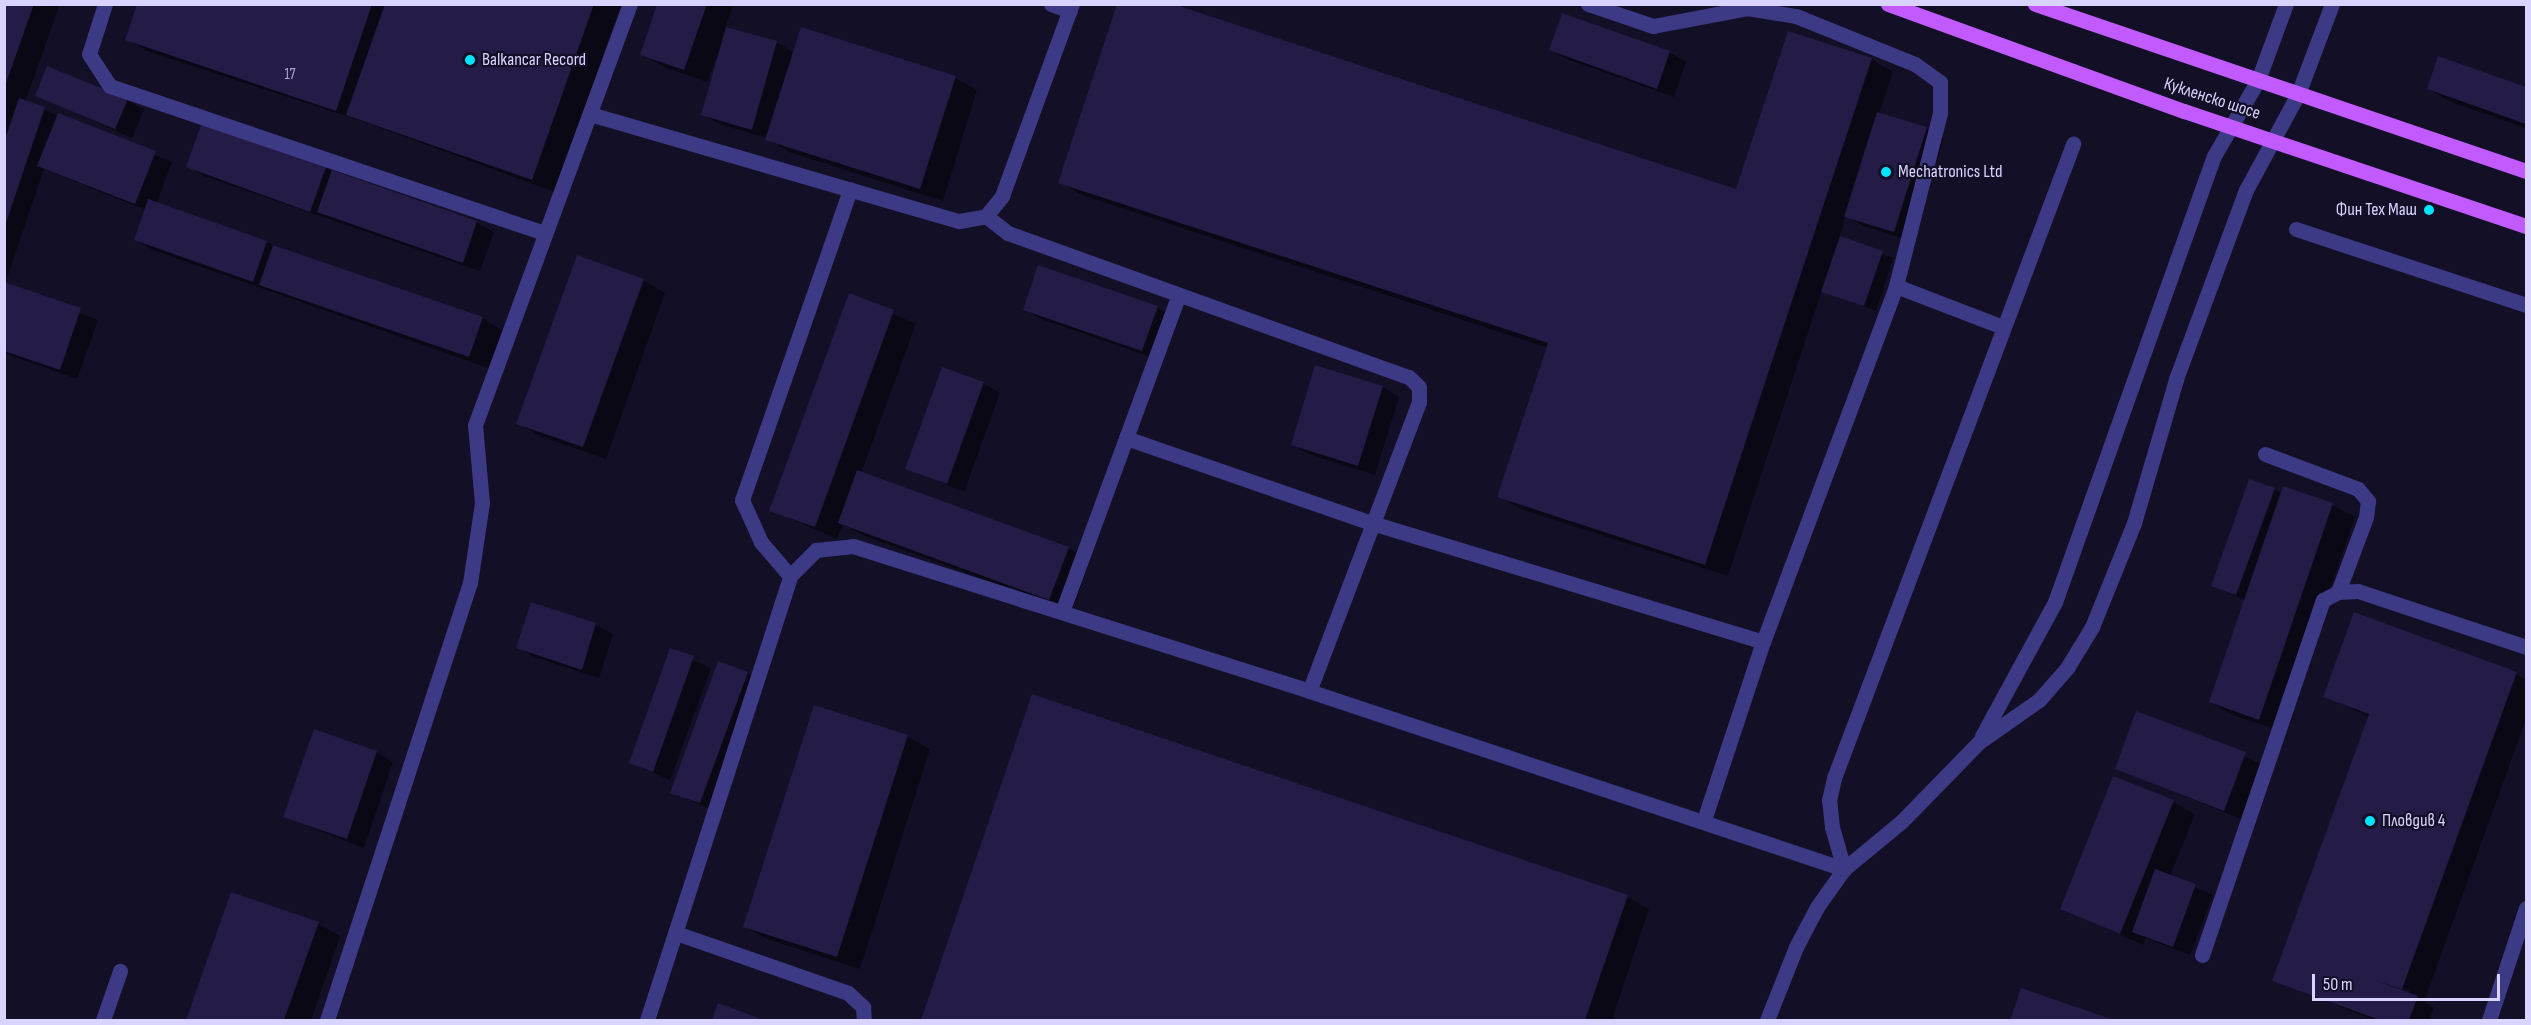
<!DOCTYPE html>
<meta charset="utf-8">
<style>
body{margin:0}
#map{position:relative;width:2531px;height:1025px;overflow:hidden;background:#130f26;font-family:"Sofia Sans Condensed",sans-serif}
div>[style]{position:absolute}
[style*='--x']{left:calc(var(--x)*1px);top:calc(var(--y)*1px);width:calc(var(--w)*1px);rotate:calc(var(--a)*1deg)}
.shadow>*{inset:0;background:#0007}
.building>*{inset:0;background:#241b47}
.minor>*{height:15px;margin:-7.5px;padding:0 7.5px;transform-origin:7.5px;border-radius:7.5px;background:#3d3a85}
.major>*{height:15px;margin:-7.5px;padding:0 7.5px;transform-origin:7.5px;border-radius:7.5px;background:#c25bff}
.dots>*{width:16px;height:16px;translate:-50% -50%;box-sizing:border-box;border:3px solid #130f26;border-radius:50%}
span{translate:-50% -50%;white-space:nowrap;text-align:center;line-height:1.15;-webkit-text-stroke:4.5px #130f26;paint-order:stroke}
.number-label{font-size:15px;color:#aca6d1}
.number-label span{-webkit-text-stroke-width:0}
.poi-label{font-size:18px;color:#d9d4ff}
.left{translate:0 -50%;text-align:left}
.right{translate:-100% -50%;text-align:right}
.street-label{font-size:18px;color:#d9d4ff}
.frame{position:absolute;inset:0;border:6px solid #d9d4ff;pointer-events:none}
.scale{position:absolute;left:2312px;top:974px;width:188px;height:27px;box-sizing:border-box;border:3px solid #d9d4ff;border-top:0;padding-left:8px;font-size:18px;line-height:21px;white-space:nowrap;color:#d9d4ff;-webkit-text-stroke:4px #130f26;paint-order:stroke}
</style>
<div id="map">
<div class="shadow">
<div style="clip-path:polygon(4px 4px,60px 4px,25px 102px,172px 162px,156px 204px,482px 318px,504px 331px,491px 369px,153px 250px,136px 240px,146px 210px,44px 169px,5px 284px,98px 320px,77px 379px,4px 353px)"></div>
<div style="clip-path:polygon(139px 4px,621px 4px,555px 192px,359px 120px,149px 52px,127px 39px)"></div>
<div style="clip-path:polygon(659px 4px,733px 4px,725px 28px,777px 42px,794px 53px,955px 78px,977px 90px,943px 201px,789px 152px,767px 138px,719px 124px,703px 114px,724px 40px,707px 82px,664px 67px,642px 54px)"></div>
<div style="clip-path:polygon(1563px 15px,1670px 53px,1686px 62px,1674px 97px,1567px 59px,1551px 50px)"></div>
<div style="clip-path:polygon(2439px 58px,2526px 88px,2526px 128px,2451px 102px,2428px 89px)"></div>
<div style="clip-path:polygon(1871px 59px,1893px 72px,1879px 114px,1927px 129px,1944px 139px,1911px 241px,1863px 226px,1846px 216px,1839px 238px,1893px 258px,1876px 311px,1822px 290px,1728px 576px,1521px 509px,1499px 496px,1548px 348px,1082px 195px,1060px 182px,1737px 190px)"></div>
<div style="clip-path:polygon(37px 95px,127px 100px,144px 110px,132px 138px)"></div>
<div style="clip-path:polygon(202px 124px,477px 223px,494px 232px,480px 271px,204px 176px,187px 166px)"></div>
<div style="clip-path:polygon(643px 280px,665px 293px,606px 459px,540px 436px,518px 423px)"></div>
<div style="clip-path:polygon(850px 295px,916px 324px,861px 473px,1068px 548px,1090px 561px,1072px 611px,862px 535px,843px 524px,837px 539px,771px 510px)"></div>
<div style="clip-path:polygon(1157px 308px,1174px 317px,1160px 360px,1041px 319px,1024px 309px)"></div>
<div style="clip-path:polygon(983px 383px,1000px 393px,964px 492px,907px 468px)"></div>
<div style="clip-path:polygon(1383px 387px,1399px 397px,1375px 475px,1309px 454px,1292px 444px)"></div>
<div style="clip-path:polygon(2284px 488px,2333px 505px,2355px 517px,2281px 731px,2232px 715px,2210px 702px,2245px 600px,2213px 585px,2274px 489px,2282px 494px)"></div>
<div style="clip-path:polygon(531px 604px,596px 625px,613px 634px,599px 678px,535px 657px,518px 648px)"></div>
<div style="clip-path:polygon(671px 650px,711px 668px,670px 780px,631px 763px)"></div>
<div style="clip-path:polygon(747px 673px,764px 683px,717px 812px,672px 792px)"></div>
<div style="clip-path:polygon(evenodd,2516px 674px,2526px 680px,2526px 719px,2424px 1002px,2434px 1008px,2429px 1020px,2374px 1020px,2274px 980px,2370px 717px,2325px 696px,2516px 674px,2308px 954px,2410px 991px,2409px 993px,2308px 957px,2308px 954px)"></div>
<div style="clip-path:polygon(1032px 696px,1627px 897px,1649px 909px,1612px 1020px,923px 1020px)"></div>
<div style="clip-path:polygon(2137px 713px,2262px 764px,2241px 819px,2116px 768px)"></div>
<div style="clip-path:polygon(907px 737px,930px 749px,860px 969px,767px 939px,745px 927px)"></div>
<div style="clip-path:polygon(376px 752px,393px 762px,364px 848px,285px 817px)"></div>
<div style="clip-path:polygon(2173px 802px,2195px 814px,2170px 876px,2213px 895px,2190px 955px,2146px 938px,2143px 945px,2062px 909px)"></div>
<div style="clip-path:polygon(232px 894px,318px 924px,340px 936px,311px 1020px,188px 1020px)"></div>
<div style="clip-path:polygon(2022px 990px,2111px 1020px,2011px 1020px)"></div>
<div style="clip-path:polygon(719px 1005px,760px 1020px,713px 1020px)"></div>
</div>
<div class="building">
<div style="clip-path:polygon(4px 4px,34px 4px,5px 86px,4px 85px)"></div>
<div style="clip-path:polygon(137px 4px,372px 4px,336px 111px,125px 40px)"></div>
<div style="clip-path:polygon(385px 4px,594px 4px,532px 180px,346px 115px)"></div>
<div style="clip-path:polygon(657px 4px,707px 4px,684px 70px,640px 55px)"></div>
<div style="clip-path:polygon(1117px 4px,1173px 4px,1736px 189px,1788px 31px,1872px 58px,1705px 565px,1497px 497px,1548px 343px,1058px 183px)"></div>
<div style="clip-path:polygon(1562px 13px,1670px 51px,1657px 89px,1549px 50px)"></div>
<div style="clip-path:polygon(726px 27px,777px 41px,752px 130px,701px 115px)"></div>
<div style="clip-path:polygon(801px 27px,956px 76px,920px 189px,765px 140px)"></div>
<div style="clip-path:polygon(2438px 56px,2526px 87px,2526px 124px,2427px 89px)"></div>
<div style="clip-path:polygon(47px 66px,128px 99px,115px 129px,35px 96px)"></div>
<div style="clip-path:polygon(19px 98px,45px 107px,5px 226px,4px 142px)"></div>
<div style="clip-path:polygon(1877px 112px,1927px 127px,1894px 232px,1844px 217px)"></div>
<div style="clip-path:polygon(58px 113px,156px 151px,135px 204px,37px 166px)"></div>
<div style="clip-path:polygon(202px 122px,326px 167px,310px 212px,186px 167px)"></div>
<div style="clip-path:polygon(332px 170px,477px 221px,463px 263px,317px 212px)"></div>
<div style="clip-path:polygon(148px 199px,267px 241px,253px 282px,134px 240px)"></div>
<div style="clip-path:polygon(1840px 236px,1883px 251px,1864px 306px,1821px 292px)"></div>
<div style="clip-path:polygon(273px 245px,483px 317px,469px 357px,259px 285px)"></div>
<div style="clip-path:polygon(577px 255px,644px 279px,583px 447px,516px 424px)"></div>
<div style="clip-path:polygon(1038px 265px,1158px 306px,1142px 351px,1023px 310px)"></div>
<div style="clip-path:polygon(4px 282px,81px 308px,60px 370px,4px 351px)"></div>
<div style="clip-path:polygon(849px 293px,894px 310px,815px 527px,769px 511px)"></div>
<div style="clip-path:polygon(1315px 365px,1383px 386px,1358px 466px,1291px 445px)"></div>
<div style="clip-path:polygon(942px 367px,984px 382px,947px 484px,905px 469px)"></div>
<div style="clip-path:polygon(857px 470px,1069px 547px,1049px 600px,838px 523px)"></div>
<div style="clip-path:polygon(2249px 479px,2275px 488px,2236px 595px,2211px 586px)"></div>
<div style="clip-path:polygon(2283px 486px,2333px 503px,2259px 720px,2209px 702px)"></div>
<div style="clip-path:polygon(531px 602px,596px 623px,582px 670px,516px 648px)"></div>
<div style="clip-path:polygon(2354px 612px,2517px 672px,2402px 989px,2374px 980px,2418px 996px,2409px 1020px,2380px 1020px,2272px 981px,2369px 714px,2323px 697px)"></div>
<div style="clip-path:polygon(670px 648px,694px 656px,653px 772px,629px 763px)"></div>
<div style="clip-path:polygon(718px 661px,748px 672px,700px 803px,670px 793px)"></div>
<div style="clip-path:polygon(1032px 694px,1628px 895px,1585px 1020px,921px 1020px)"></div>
<div style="clip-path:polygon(814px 705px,908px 735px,837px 957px,743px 927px)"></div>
<div style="clip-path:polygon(2136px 711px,2246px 752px,2224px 811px,2115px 769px)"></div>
<div style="clip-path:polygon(314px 729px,377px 751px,347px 839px,283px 817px)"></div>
<div style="clip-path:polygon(2113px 776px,2174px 800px,2120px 934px,2060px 909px)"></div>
<div style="clip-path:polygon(2155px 869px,2196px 884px,2173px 947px,2132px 932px)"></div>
<div style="clip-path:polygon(231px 892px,319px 922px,284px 1020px,186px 1020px)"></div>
<div style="clip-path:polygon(2021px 988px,2114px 1020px,2010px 1020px)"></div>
<div style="clip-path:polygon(718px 1003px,764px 1020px,712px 1020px)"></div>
</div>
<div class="minor">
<div style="--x:105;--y:4;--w:52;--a:107.7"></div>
<div style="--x:89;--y:54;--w:38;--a:57"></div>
<div style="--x:110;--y:86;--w:459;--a:18.7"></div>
<div style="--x:1051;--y:4;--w:20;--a:20"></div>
<div style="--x:1588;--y:4;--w:69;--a:18.7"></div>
<div style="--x:1653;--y:26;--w:96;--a:-10.8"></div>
<div style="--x:1747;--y:8;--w:50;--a:9.3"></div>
<div style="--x:1796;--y:16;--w:128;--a:22"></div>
<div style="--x:1915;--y:64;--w:31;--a:36"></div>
<div style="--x:1940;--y:82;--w:31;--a:90"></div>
<div style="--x:1940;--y:113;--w:179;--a:104.3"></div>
<div style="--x:590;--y:114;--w:384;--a:16.2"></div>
<div style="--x:959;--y:221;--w:27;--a:-10"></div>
<div style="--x:986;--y:216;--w:26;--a:-51"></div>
<div style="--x:1002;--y:196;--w:204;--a:-70"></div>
<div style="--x:986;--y:216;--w:28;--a:38"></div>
<div style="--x:1008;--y:233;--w:426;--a:19.8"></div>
<div style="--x:1409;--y:377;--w:14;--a:45"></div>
<div style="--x:1419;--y:387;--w:15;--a:90"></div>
<div style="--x:1419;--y:402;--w:309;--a:110.8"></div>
<div style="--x:2296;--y:229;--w:242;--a:18.3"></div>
<div style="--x:1126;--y:438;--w:260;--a:19.1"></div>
<div style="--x:1372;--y:523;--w:409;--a:16.9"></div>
<div style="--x:2265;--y:454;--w:99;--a:20.6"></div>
<div style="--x:2358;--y:489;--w:16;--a:50"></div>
<div style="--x:2368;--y:501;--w:16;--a:97"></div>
<div style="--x:2366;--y:517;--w:80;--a:110.5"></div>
<div style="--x:790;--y:576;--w:37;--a:-45"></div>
<div style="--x:816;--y:550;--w:37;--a:-6"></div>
<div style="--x:853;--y:546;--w:478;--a:17.6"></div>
<div style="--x:1309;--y:691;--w:564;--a:18.4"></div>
<div style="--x:1062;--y:612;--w:337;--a:-69.8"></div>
<div style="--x:1982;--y:736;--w:153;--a:-61.4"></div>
<div style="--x:2055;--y:602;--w:473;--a:-70.4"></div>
<div style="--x:2214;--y:156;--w:88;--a:-59.9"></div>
<div style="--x:2258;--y:80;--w:81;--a:-69.8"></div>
<div style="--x:1704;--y:820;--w:188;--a:-71.7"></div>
<div style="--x:1763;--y:642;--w:380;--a:-69.5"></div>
<div style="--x:1896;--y:286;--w:115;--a:21"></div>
<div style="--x:1844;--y:869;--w:44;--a:-105.9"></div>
<div style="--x:1832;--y:827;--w:27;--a:-96"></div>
<div style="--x:1829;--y:800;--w:23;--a:-77"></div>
<div style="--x:1834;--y:778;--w:678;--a:-69.34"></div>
<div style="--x:676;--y:933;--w:182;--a:19.2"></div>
<div style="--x:848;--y:993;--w:21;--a:43"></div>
<div style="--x:863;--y:1007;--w:13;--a:86"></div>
<div style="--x:2202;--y:955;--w:375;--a:-71.2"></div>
<div style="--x:2323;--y:600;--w:17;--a:-28"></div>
<div style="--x:2338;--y:592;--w:20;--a:-3"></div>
<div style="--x:2358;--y:591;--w:177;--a:18.4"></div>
<div style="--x:103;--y:1020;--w:52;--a:-70.9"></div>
<div style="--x:327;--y:1020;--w:460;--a:-71.9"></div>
<div style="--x:470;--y:583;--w:81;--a:-81.5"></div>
<div style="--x:482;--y:503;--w:78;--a:-95.1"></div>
<div style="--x:475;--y:425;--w:449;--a:-69.8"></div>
<div style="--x:647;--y:1020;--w:466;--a:-72.1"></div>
<div style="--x:790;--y:576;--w:45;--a:-130.5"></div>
<div style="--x:761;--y:542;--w:46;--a:-114.3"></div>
<div style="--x:742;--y:500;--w:329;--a:-70.8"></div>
<div style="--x:1767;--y:1020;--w:79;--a:-68.3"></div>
<div style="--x:1796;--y:947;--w:45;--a:-62.3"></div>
<div style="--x:1817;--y:907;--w:47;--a:-54.6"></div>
<div style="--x:1844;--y:869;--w:75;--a:-39.6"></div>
<div style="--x:1902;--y:821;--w:110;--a:-45.7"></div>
<div style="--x:1979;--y:742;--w:73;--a:-35"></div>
<div style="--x:2039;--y:700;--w:43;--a:-48.8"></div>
<div style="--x:2067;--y:668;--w:48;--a:-58.6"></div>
<div style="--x:2092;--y:627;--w:112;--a:-68"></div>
<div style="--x:2134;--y:523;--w:150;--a:-73.7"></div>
<div style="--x:2176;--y:379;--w:202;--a:-69.7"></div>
<div style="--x:2246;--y:190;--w:109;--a:-61.6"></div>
<div style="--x:2298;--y:94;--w:96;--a:-69.3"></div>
<div style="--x:2489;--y:1020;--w:118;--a:-71.7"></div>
</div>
<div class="major">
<div style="--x:1888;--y:4;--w:315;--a:19.9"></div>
<div style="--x:2184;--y:111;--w:361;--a:18.6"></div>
<div style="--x:2035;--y:4;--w:519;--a:18.78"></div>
</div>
<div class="dots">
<div style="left:470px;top:60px;background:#00e5ff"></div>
<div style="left:1886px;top:172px;background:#00e5ff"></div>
<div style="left:2429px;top:210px;background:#00e5ff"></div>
<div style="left:2370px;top:821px;background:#00e5ff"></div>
</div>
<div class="number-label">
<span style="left:290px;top:75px">17</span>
</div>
<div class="poi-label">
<span class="left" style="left:482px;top:60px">Balkancar Record</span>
<span class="left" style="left:1898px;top:172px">Mechatronics Ltd</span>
<span class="right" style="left:2417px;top:210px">Фин Тех Маш</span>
<span class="left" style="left:2382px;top:821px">Пловдив 4</span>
</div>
<div class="street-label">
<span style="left:2212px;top:99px;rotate:18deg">Кукленско шосе</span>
</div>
<div class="frame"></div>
<div class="scale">50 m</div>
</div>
